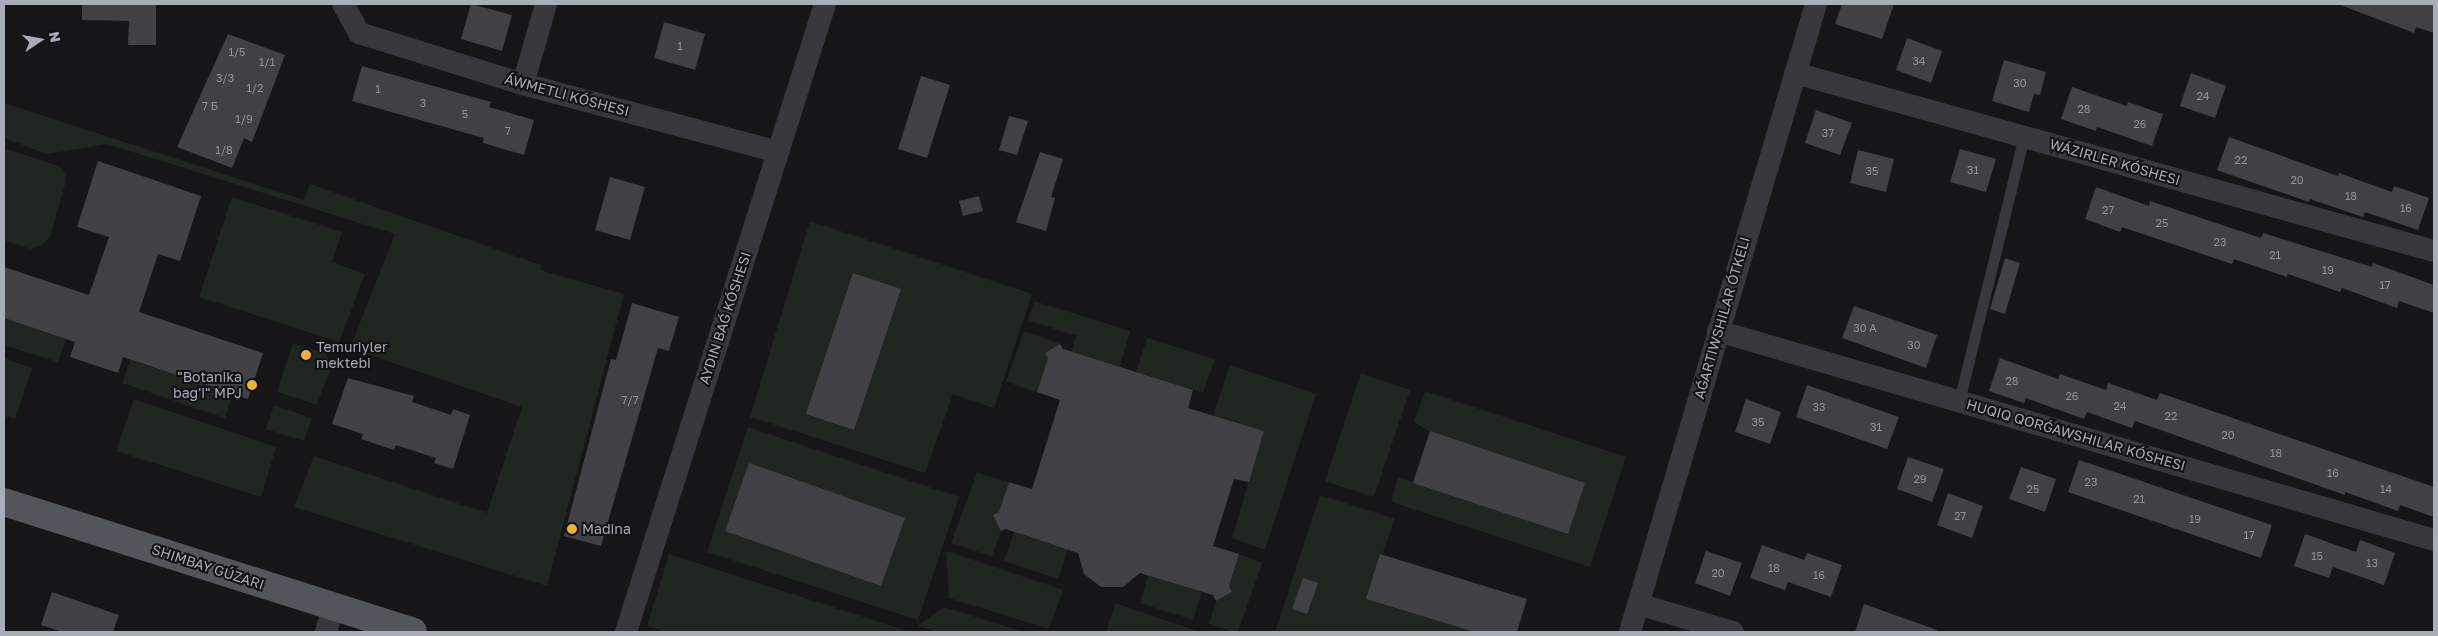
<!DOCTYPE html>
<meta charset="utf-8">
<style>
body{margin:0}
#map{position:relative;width:2438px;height:636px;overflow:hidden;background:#161618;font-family:"Golos Text",sans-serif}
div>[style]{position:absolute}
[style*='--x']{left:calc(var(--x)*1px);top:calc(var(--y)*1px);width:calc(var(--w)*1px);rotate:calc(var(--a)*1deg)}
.green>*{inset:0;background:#1e261f}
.building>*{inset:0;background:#404145}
.lane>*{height:11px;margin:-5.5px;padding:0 5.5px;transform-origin:5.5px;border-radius:5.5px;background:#37383d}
.street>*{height:22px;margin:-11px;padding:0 11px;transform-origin:11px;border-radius:11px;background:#37383d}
.primary>*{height:28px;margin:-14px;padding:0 14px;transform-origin:14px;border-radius:14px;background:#53555c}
.dots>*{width:14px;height:14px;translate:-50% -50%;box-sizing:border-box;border:2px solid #111113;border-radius:50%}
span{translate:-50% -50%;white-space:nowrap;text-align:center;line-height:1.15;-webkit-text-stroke:4px #111113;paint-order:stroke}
.number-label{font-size:11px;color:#8e929b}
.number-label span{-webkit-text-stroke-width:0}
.street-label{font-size:14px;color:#a8adb8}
.poi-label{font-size:14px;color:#a8adb8}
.left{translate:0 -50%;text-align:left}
.right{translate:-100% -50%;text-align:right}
.frame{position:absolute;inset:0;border:5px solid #a8adb8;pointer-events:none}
.north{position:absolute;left:15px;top:15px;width:50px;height:50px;-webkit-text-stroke:4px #111113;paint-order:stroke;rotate:78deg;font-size:14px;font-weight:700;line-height:20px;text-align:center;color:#a8adb8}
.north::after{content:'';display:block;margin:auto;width:18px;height:22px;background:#a8adb8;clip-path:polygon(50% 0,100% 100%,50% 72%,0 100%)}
</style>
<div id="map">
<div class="green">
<div style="clip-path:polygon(4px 103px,304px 200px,310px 184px,541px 265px,540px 270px,624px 294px,547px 586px,294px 507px,314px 456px,487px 513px,522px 407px,350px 348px,395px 234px,107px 144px,47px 154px,4px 138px)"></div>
<div style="clip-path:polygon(4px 148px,59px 166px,65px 174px,66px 181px,50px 237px,42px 245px,30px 249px,4px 240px)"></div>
<div style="clip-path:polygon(232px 197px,342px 232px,332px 262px,365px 274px,339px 342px,199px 297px)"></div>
<div style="clip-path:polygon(810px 221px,1032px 294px,994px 408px,953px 394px,925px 473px,750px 417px)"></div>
<div style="clip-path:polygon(1034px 301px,1130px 331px,1120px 367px,1071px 352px,1076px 336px,1028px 320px)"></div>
<div style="clip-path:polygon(4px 318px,66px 339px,58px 362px,4px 345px)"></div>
<div style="clip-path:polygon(1024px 331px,1060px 344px,1045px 353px,1048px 358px,1037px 392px,1006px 382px)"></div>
<div style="clip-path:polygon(1147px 338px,1215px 359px,1203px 393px,1136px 372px)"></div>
<div style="clip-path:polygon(293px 343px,326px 353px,331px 367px,317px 405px,277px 392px)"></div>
<div style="clip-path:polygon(4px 358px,32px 368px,15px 419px,4px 416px)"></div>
<div style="clip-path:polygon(130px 360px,232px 394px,225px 418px,122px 383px)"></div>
<div style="clip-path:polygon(1230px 365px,1316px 394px,1265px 550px,1232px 538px,1264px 431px,1213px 415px)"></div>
<div style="clip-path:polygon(1361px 373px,1410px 390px,1374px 497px,1325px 481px)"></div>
<div style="clip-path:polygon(1425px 391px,1626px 457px,1590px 567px,1391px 502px,1398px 477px,1413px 482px,1430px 432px,1414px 422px)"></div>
<div style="clip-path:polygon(134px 399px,276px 447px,261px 497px,116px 451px)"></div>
<div style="clip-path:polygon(274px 405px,312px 418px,304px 441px,266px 429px)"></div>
<div style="clip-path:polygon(748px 427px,959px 497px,918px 620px,707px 552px)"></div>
<div style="clip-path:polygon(977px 473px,1009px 482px,999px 512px,994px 515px,1001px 531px,992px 556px,951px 543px)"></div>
<div style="clip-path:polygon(1320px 495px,1395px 519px,1367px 596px,1477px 632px,1275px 632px)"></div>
<div style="clip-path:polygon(1014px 532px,1068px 549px,1058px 579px,1004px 561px)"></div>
<div style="clip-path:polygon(946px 551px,1063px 590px,1049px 629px,949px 598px)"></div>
<div style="clip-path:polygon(669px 554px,910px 632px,666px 632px,647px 626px)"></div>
<div style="clip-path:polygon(1239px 554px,1262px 563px,1238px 632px,1234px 632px,1209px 624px,1216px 601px,1232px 592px,1229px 586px)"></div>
<div style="clip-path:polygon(1148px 575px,1202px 592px,1193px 620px,1140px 603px)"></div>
<div style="clip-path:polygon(1115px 603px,1200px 632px,1106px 632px)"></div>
<div style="clip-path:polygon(944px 607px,1024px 632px,938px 632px,917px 626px)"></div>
</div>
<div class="building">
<div style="clip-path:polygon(82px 4px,156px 4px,156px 45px,128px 45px,129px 21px,82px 20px)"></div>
<div style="clip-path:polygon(471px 4px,512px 15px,502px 51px,461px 39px)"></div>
<div style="clip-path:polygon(1842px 4px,1894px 4px,1882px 39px,1835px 24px)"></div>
<div style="clip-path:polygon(2338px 4px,2434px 4px,2434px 33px,2416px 27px,2414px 33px)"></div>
<div style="clip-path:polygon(664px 22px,705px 34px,695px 70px,654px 58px)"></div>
<div style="clip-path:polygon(228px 34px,285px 55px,252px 142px,244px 138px,232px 168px,177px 147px)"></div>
<div style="clip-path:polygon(1907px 38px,1942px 51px,1931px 83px,1896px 70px)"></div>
<div style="clip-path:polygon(2004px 60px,2046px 72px,2040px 95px,2034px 94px,2029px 112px,1992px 101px)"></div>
<div style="clip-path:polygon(362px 66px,491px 102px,489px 107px,534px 120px,524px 155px,483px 143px,484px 138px,352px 101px)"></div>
<div style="clip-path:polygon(2191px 73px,2226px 86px,2215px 118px,2180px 106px)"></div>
<div style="clip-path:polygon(921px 76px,950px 85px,927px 158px,898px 149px)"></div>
<div style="clip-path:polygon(2072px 87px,2127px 106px,2128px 102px,2163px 114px,2152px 146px,2097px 127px,2096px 131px,2061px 119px)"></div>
<div style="clip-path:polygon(1816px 110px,1852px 123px,1840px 155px,1805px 143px)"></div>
<div style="clip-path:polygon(1009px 116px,1028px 121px,1017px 155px,999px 150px)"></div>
<div style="clip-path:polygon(2229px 137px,2338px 176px,2339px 173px,2392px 192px,2394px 186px,2429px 198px,2418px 230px,2365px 212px,2363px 217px,2310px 199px,2309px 202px,2217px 170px)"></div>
<div style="clip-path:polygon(1960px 149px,1996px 159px,1986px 192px,1950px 182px)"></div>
<div style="clip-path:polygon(1858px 150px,1894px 159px,1886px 192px,1850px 183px)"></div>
<div style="clip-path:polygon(1040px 152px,1063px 159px,1051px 197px,1055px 198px,1046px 231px,1016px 222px)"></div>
<div style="clip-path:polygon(98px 161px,201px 196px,180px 261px,158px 254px,139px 312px,263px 353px,248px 399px,123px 357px,118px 373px,70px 357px,75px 342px,4px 318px,4px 267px,89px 295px,109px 237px,77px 227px)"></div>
<div style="clip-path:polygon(610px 177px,645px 187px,630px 240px,595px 230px)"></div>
<div style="clip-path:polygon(2096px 187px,2149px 206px,2150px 201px,2261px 238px,2263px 233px,2372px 267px,2373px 263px,2434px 285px,2434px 313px,2399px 301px,2397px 308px,2342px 288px,2340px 292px,2288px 274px,2287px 277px,2234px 259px,2232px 264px,2122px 227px,2120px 232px,2085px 219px)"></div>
<div style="clip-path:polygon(979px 196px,983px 211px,963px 216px,959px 201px)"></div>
<div style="clip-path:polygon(2005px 258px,2020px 263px,2005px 314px,1990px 309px)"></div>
<div style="clip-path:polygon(853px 273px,901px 289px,854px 430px,806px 414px)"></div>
<div style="clip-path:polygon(632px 303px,679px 317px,669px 351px,658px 348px,601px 546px,564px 536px,611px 359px,616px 360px)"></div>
<div style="clip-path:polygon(1854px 306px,1937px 335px,1926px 368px,1842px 338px)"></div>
<div style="clip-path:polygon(1060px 344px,1063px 349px,1193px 390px,1188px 408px,1264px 431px,1249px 482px,1234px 479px,1213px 546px,1239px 554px,1229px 586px,1232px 592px,1216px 601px,1213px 595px,1140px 573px,1123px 587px,1101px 587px,1084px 574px,1078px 553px,1006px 529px,1001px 531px,993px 515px,999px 512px,1009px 482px,1032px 489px,1060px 400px,1037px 392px,1048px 358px,1045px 353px)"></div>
<div style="clip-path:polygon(2000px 358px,2058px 379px,2060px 374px,2106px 390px,2108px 383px,2157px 400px,2160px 393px,2434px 487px,2434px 517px,2400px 505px,2398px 511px,2345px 492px,2345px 495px,2135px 421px,2132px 428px,2087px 412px,2084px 419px,2026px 398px,2024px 403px,1989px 391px)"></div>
<div style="clip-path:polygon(348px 378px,414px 396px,412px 402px,451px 415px,453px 409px,470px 415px,453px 469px,434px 463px,436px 458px,396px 445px,394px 450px,361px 439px,363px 434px,332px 424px)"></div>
<div style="clip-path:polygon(1807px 385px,1899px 417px,1887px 449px,1796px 417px)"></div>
<div style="clip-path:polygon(1746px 399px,1781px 412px,1770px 444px,1735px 432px)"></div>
<div style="clip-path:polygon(1430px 431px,1585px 483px,1568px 534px,1413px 483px)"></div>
<div style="clip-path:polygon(1908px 457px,1944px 469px,1932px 502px,1897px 489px)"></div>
<div style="clip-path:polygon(2079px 460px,2272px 525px,2261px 558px,2068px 492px)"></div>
<div style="clip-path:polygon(749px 463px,905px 518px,881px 586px,725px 531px)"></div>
<div style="clip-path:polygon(2021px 467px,2056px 479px,2045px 512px,2009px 499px)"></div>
<div style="clip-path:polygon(1948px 493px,1983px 506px,1972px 538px,1937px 525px)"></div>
<div style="clip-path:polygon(2305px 534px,2356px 552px,2360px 540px,2395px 553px,2384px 585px,2333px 567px,2329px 578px,2294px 566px)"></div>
<div style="clip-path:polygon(1762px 545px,1804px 560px,1807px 553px,1842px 565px,1831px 597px,1788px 582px,1785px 590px,1750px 578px)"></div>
<div style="clip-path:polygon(1706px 551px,1742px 563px,1730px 596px,1695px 583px)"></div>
<div style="clip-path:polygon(1380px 554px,1527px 599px,1517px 632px,1475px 632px,1366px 599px)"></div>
<div style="clip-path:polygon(1303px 578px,1318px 583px,1307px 614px,1292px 609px)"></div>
<div style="clip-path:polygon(52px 592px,119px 615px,113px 632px,62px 632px,41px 625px)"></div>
<div style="clip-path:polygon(1864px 604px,1937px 630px,1937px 632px,1855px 632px)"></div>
</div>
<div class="lane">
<div style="--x:1959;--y:401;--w:272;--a:-76.2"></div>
</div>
<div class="street">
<div style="--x:343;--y:4;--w:33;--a:61"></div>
<div style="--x:359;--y:33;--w:172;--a:17.3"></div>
<div style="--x:523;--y:84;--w:264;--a:14.9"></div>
<div style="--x:1795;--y:73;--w:663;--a:15.57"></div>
<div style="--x:523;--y:84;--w:83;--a:-74"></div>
<div style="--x:1718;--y:331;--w:746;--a:16.27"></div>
<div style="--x:1638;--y:604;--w:99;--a:16.4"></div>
<div style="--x:326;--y:632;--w:26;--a:-74"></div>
<div style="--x:626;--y:632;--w:659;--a:-72.42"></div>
<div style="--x:1630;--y:632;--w:655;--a:-73.5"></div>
</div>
<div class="primary">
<div style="--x:4;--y:502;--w:429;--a:17.6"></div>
</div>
<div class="dots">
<div style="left:306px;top:355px;background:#f2b134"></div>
<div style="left:252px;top:385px;background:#f2b134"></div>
<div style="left:572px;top:529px;background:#f2b134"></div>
</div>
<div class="number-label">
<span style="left:680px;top:46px">1</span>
<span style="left:237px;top:52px">1/5</span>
<span style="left:1919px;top:61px">34</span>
<span style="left:267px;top:62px">1/1</span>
<span style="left:225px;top:78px">3/3</span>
<span style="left:2020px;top:83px">30</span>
<span style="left:255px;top:88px">1/2</span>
<span style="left:378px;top:89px">1</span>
<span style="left:2203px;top:96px">24</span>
<span style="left:423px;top:103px">3</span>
<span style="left:210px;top:106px">7 Б</span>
<span style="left:2084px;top:109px">28</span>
<span style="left:465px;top:114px">5</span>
<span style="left:244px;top:119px">1/9</span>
<span style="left:2140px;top:124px">26</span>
<span style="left:508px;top:131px">7</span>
<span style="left:1828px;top:133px">37</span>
<span style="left:224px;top:150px">1/8</span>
<span style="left:2241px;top:160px">22</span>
<span style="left:1973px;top:170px">31</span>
<span style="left:1872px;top:171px">35</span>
<span style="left:2297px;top:180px">20</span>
<span style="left:2351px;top:196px">18</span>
<span style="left:2406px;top:208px">16</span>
<span style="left:2108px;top:210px">27</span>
<span style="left:2162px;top:223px">25</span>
<span style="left:2220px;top:242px">23</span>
<span style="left:2275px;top:255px">21</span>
<span style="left:2328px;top:270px">19</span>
<span style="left:2385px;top:285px">17</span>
<span style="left:1865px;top:328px">30 А</span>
<span style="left:1914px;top:345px">30</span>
<span style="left:2012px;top:381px">28</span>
<span style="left:2072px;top:396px">26</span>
<span style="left:630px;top:400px">7/7</span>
<span style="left:2120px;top:406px">24</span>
<span style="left:1819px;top:407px">33</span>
<span style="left:2171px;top:416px">22</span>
<span style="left:1758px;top:422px">35</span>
<span style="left:1876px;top:427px">31</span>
<span style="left:2228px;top:435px">20</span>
<span style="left:2276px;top:453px">18</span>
<span style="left:2333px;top:473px">16</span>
<span style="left:1920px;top:479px">29</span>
<span style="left:2091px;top:482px">23</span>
<span style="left:2033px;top:489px">25</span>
<span style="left:2386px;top:489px">14</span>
<span style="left:2139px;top:499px">21</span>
<span style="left:1960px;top:516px">27</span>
<span style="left:2195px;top:519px">19</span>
<span style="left:2249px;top:535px">17</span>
<span style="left:2317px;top:556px">15</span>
<span style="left:2372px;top:563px">13</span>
<span style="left:1774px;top:568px">18</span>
<span style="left:1718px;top:573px">20</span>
<span style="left:1819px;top:575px">16</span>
</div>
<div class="street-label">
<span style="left:567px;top:95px;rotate:15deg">ÁWMETLI KÓSHESI</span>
<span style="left:2115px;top:162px;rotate:16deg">WÁZIRLER KÓSHESI</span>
<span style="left:725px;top:318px;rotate:-72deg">AYDIN BAǴ KÓSHESI</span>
<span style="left:1722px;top:318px;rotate:-74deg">AǴARTIWSHILAR ÓTKELI</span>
<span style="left:2076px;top:435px;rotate:16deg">HUQIQ QORǴAWSHILAR KÓSHESI</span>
<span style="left:208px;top:567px;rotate:18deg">SHIMBAY GÚZARI</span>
</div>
<div class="poi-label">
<span class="left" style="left:316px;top:355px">Temuriyler<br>mektebi</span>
<span class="right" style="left:242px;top:385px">"Botanika<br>bag'i" MPJ</span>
<span class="left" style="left:582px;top:529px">Madina</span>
</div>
<div class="frame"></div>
<div class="north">N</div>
</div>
